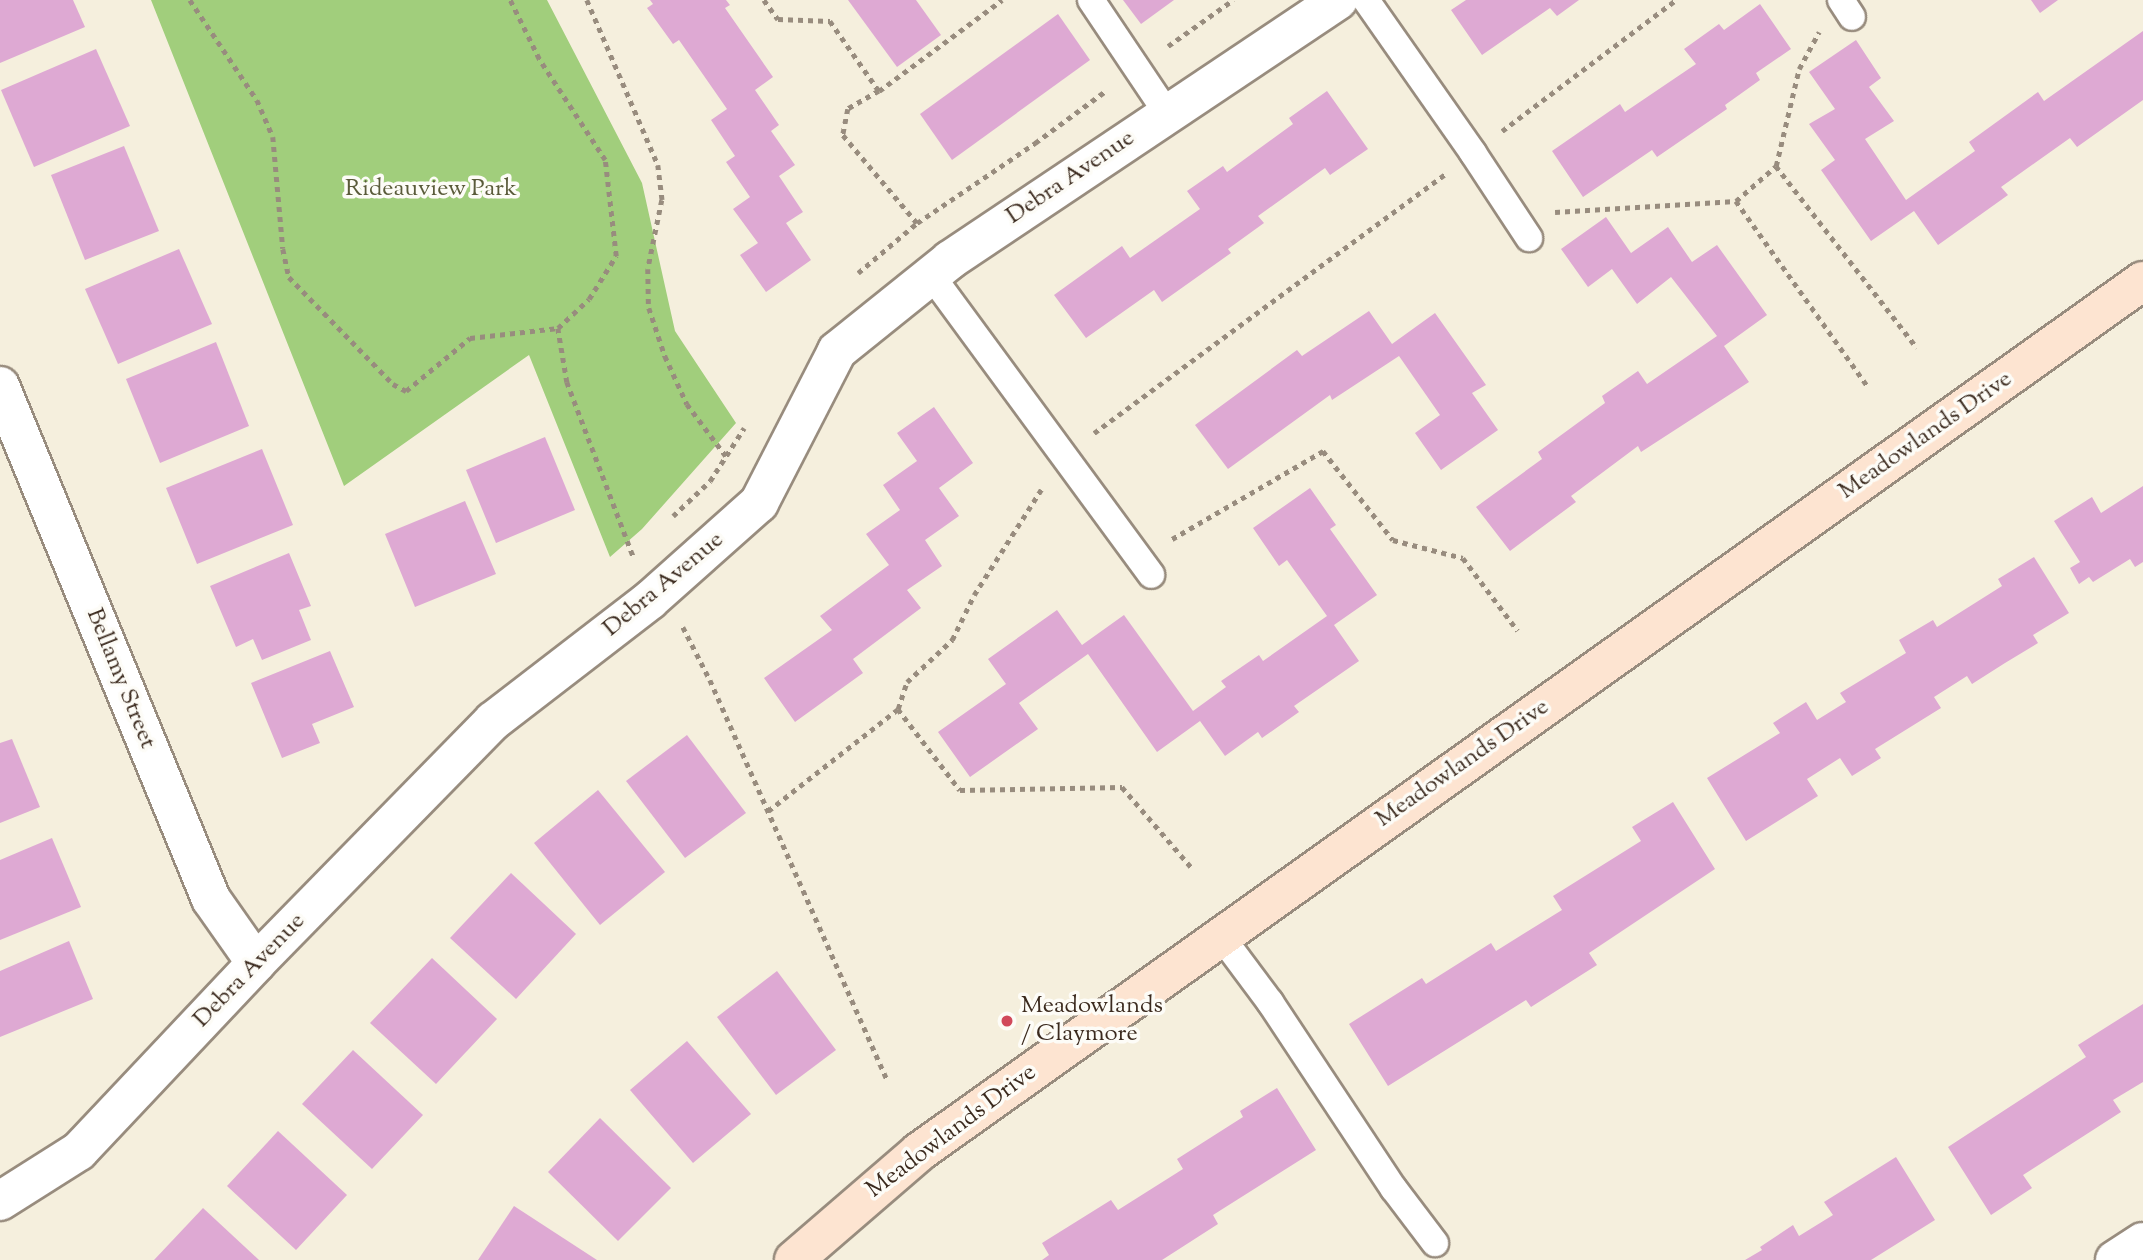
<!DOCTYPE html>
<style>
body{margin:0}
#map{position:relative;width:2143px;height:1260px;overflow:hidden;background:#f5efdd;font-family:"Sorts Mill Goudy",serif}
div>[style]{position:absolute}
[style*='--x']{left:calc(var(--x)*1px);top:calc(var(--y)*1px);width:calc(var(--w)*1px);rotate:calc(var(--a)*1deg)}
.green>*{inset:0;background:#a1ce7c}
.building>*{inset:0;background:#dea9d3}
.path>*{height:4.5px;margin-top:-2.25px;transform-origin:0;background:repeating-linear-gradient(90deg,#988c7e 0 5px,transparent 0 10px)}
.roads{filter:drop-shadow(2px 0 #988c7e) drop-shadow(-2px 0 #988c7e) drop-shadow(0 2px #988c7e) drop-shadow(0 -2px #988c7e)}
.service>*{height:26px;margin:-13px;padding:0 13px;transform-origin:13px;border-radius:13px;background:#fff}
.minor>*{height:38px;margin:-19px;padding:0 19px;transform-origin:19px;border-radius:19px;background:#fff}
.secondary>*{height:38px;margin:-19px;padding:0 19px;transform-origin:19px;border-radius:19px;background:#fde4d1}
.dots>*{width:19px;height:19px;translate:-50% -50%;box-sizing:border-box;border:4px solid #fdfcf7;border-radius:50%}
span{translate:-50% -50%;white-space:nowrap;text-align:center;line-height:1.15;-webkit-text-stroke:7px #fdfcf7;paint-order:stroke}
.street-label{font-size:24px;color:#3b2a1e}
.park-label{font-size:24px;color:#5a5b3a}
.poi-label{font-size:24px;color:#3b2a1e}
.left{translate:0 -50%;text-align:left}
</style>
<div id="map">
<div class="green">
<div style="clip-path:polygon(151px 0,547px 0,642px 183px,675px 331px,736px 423px,642px 529px,610px 557px,529px 355px,344px 486px)"></div>
</div>
<div class="building">
<div style="clip-path:polygon(0 0,73px 0,85px 27px,0 63px)"></div>
<div style="clip-path:polygon(650px 0,726px 0,730px 5px,725px 8px,773px 77px,755px 90px,779px 125px,771px 131px,795px 165px,779px 176px,803px 212px,786px 223px,811px 260px,766px 292px,740px 255px,758px 243px,733px 209px,750px 197px,726px 162px,735px 156px,711px 120px,727px 109px,679px 40px,673px 44px,647px 8px,653px 4px)"></div>
<div style="clip-path:polygon(848px 0,916px 0,941px 35px,897px 67px)"></div>
<div style="clip-path:polygon(1123px 0,1174px 0,1141px 24px)"></div>
<div style="clip-path:polygon(1466px 0,1579px 0,1557px 16px,1550px 8px,1482px 55px,1451px 10px)"></div>
<div style="clip-path:polygon(2031px 0,2058px 0,2040px 13px)"></div>
<div style="clip-path:polygon(1760px 4px,1791px 49px,1756px 73px,1760px 80px,1725px 105px,1727px 109px,1657px 157px,1652px 150px,1583px 197px,1552px 151px,1620px 104px,1625px 112px,1696px 64px,1684px 49px,1719px 24px,1724px 30px)"></div>
<div style="clip-path:polygon(1058px 14px,1090px 60px,952px 160px,920px 114px)"></div>
<div style="clip-path:polygon(2143px 31px,2143px 100px,2077px 147px,2070px 138px,2001px 187px,2008px 195px,1938px 245px,1914px 211px,1871px 241px,1821px 170px,1835px 160px,1809px 124px,1835px 109px,1809px 72px,1856px 40px,1881px 78px,1869px 87px,1894px 121px,1865px 139px,1906px 200px,1975px 151px,1969px 142px,2038px 92px,2044px 101px)"></div>
<div style="clip-path:polygon(96px 49px,130px 126px,34px 167px,1px 90px)"></div>
<div style="clip-path:polygon(1327px 91px,1368px 149px,1330px 175px,1325px 168px,1258px 216px,1264px 223px,1228px 249px,1231px 253px,1162px 302px,1154px 290px,1086px 338px,1054px 295px,1122px 246px,1130px 258px,1200px 209px,1187px 191px,1223px 166px,1227px 172px,1293px 124px,1289px 118px)"></div>
<div style="clip-path:polygon(124px 146px,159px 231px,85px 260px,51px 175px)"></div>
<div style="clip-path:polygon(1606px 217px,1631px 253px,1668px 227px,1692px 262px,1717px 245px,1767px 315px,1724px 346px,1749px 382px,1641px 452px,1638px 446px,1571px 496px,1576px 502px,1510px 551px,1476px 507px,1542px 459px,1538px 452px,1605px 403px,1602px 396px,1638px 371px,1647px 384px,1717px 336px,1671px 277px,1637px 304px,1612px 269px,1588px 287px,1561px 249px)"></div>
<div style="clip-path:polygon(179px 249px,212px 324px,118px 364px,85px 289px)"></div>
<div style="clip-path:polygon(1369px 311px,1392px 344px,1435px 313px,1486px 385px,1472px 393px,1498px 430px,1441px 470px,1415px 433px,1440px 415px,1399px 356px,1332px 400px,1330px 395px,1228px 469px,1195px 425px,1297px 350px,1302px 356px)"></div>
<div style="clip-path:polygon(216px 342px,249px 426px,160px 463px,126px 379px)"></div>
<div style="clip-path:polygon(934px 407px,973px 463px,939px 488px,959px 516px,925px 540px,942px 566px,907px 590px,921px 608px,853px 659px,863px 673px,795px 722px,764px 678px,832px 630px,820px 616px,889px 565px,866px 534px,900px 510px,883px 485px,917px 461px,897px 433px)"></div>
<div style="clip-path:polygon(545px 437px,575px 510px,496px 543px,466px 470px)"></div>
<div style="clip-path:polygon(262px 449px,293px 525px,197px 564px,166px 488px)"></div>
<div style="clip-path:polygon(2143px 486px,2143px 562px,2135px 567px,2130px 559px,2093px 582px,2089px 577px,2079px 584px,2070px 568px,2080px 562px,2054px 521px,2092px 497px,2101px 513px)"></div>
<div style="clip-path:polygon(1310px 488px,1336px 525px,1330px 529px,1377px 595px,1334px 625px,1359px 661px,1294px 706px,1299px 712px,1262px 738px,1258px 732px,1225px 756px,1200px 721px,1157px 752px,1088px 654px,1019px 703px,1038px 729px,970px 777px,938px 732px,1006px 684px,988px 659px,1057px 610px,1082px 645px,1124px 615px,1193px 711px,1226px 687px,1221px 681px,1259px 655px,1263px 661px,1327px 616px,1287px 560px,1279px 566px,1253px 528px)"></div>
<div style="clip-path:polygon(465px 501px,496px 574px,415px 607px,385px 534px)"></div>
<div style="clip-path:polygon(289px 553px,311px 606px,299px 610px,311px 640px,262px 660px,253px 639px,236px 647px,210px 586px)"></div>
<div style="clip-path:polygon(2034px 557px,2069px 613px,2033px 635px,2038px 643px,2005px 663px,1972px 684px,1967px 676px,1934px 697px,1941px 708px,1875px 749px,1881px 758px,1852px 776px,1840px 758px,1807px 779px,1818px 796px,1746px 841px,1707px 778px,1780px 733px,1773px 723px,1806px 702px,1817px 720px,1846px 702px,1840px 693px,1906px 653px,1899px 640px,1933px 620px,1937px 627px,2002px 586px,1998px 579px)"></div>
<div style="clip-path:polygon(330px 651px,354px 707px,312px 724px,320px 743px,282px 758px,251px 683px)"></div>
<div style="clip-path:polygon(687px 735px,746px 813px,685px 858px,626px 781px)"></div>
<div style="clip-path:polygon(12px 739px,40px 807px,0 823px,0 743px)"></div>
<div style="clip-path:polygon(598px 790px,665px 872px,600px 925px,534px 843px)"></div>
<div style="clip-path:polygon(1673px 802px,1715px 869px,1589px 953px,1597px 965px,1531px 1007px,1526px 1000px,1388px 1086px,1349px 1024px,1422px 978px,1426px 984px,1491px 943px,1496px 951px,1562px 910px,1553px 896px,1641px 841px,1632px 827px)"></div>
<div style="clip-path:polygon(52px 838px,81px 907px,0 940px,0 860px)"></div>
<div style="clip-path:polygon(511px 873px,576px 934px,516px 999px,450px 938px)"></div>
<div style="clip-path:polygon(69px 941px,93px 999px,0 1037px,0 971px)"></div>
<div style="clip-path:polygon(432px 958px,497px 1019px,436px 1084px,370px 1023px)"></div>
<div style="clip-path:polygon(777px 971px,836px 1050px,776px 1095px,717px 1017px)"></div>
<div style="clip-path:polygon(2143px 1004px,2143px 1082px,2113px 1100px,2121px 1112px,2023px 1175px,2032px 1188px,1991px 1215px,1948px 1147px,2086px 1057px,2078px 1045px)"></div>
<div style="clip-path:polygon(687px 1041px,751px 1114px,693px 1163px,630px 1090px)"></div>
<div style="clip-path:polygon(353px 1050px,423px 1115px,372px 1169px,302px 1104px)"></div>
<div style="clip-path:polygon(1277px 1088px,1316px 1150px,1213px 1215px,1218px 1224px,1162px 1260px,1042px 1260px,1049px 1255px,1042px 1243px,1111px 1200px,1118px 1210px,1183px 1169px,1177px 1159px,1243px 1117px,1240px 1111px)"></div>
<div style="clip-path:polygon(600px 1118px,671px 1188px,618px 1241px,548px 1172px)"></div>
<div style="clip-path:polygon(278px 1131px,347px 1195px,296px 1250px,227px 1186px)"></div>
<div style="clip-path:polygon(1896px 1157px,1935px 1220px,1871px 1260px,1745px 1260px,1762px 1250px,1760px 1247px,1793px 1225px,1799px 1236px,1833px 1215px,1824px 1202px)"></div>
<div style="clip-path:polygon(514px 1206px,597px 1260px,478px 1260px)"></div>
<div style="clip-path:polygon(203px 1208px,259px 1260px,154px 1260px)"></div>
</div>
<div class="path">
<div style="--x:190;--y:0;--w:120;--a:56.2"></div>
<div style="--x:257;--y:100;--w:40;--a:66.6"></div>
<div style="--x:273;--y:137;--w:112;--a:84.9"></div>
<div style="--x:283;--y:249;--w:29;--a:78"></div>
<div style="--x:289;--y:277;--w:149;--a:45.8"></div>
<div style="--x:393;--y:384;--w:15;--a:28"></div>
<div style="--x:406;--y:391;--w:83;--a:-39.6"></div>
<div style="--x:470;--y:338;--w:89;--a:-6.5"></div>
<div style="--x:558;--y:328;--w:42;--a:-43.1"></div>
<div style="--x:589;--y:299;--w:51;--a:-57.9"></div>
<div style="--x:616;--y:256;--w:97;--a:-96.5"></div>
<div style="--x:605;--y:160;--w:121;--a:-123.2"></div>
<div style="--x:539;--y:59;--w:66;--a:-116.2"></div>
<div style="--x:587;--y:0;--w:180;--a:66.7"></div>
<div style="--x:658;--y:165;--w:35;--a:83"></div>
<div style="--x:662;--y:200;--w:70;--a:101.5"></div>
<div style="--x:648;--y:269;--w:39;--a:89"></div>
<div style="--x:649;--y:308;--w:51;--a:71.6"></div>
<div style="--x:665;--y:356;--w:53;--a:65.4"></div>
<div style="--x:687;--y:404;--w:65;--a:53.1"></div>
<div style="--x:764;--y:0;--w:24;--a:54"></div>
<div style="--x:778;--y:19;--w:52;--a:2.2"></div>
<div style="--x:830;--y:21;--w:85;--a:55"></div>
<div style="--x:879;--y:91;--w:153;--a:-36.5"></div>
<div style="--x:1168;--y:46;--w:80;--a:-35.3"></div>
<div style="--x:879;--y:91;--w:36;--a:150"></div>
<div style="--x:848;--y:109;--w:26;--a:101"></div>
<div style="--x:843;--y:135;--w:115;--a:49.9"></div>
<div style="--x:1502;--y:131;--w:218;--a:-37"></div>
<div style="--x:1776;--y:166;--w:230;--a:52.2"></div>
<div style="--x:1736;--y:201;--w:226;--a:54.6"></div>
<div style="--x:1555;--y:212;--w:181;--a:-3.5"></div>
<div style="--x:1736;--y:201;--w:53;--a:-41.2"></div>
<div style="--x:1776;--y:166;--w:100;--a:-76.7"></div>
<div style="--x:1799;--y:69;--w:42;--a:-61.6"></div>
<div style="--x:858;--y:273;--w:77;--a:-40.3"></div>
<div style="--x:917;--y:223;--w:143;--a:-34.1"></div>
<div style="--x:1035;--y:143;--w:89;--a:-36.4"></div>
<div style="--x:558;--y:328;--w:55;--a:80.5"></div>
<div style="--x:567;--y:382;--w:186;--a:69.2"></div>
<div style="--x:1094;--y:433;--w:436;--a:-36.4"></div>
<div style="--x:673;--y:516;--w:51;--a:-43.4"></div>
<div style="--x:710;--y:481;--w:63;--a:-57.3"></div>
<div style="--x:1172;--y:539;--w:175;--a:-30.2"></div>
<div style="--x:1323;--y:451;--w:113;--a:51.8"></div>
<div style="--x:1393;--y:540;--w:72;--a:14.4"></div>
<div style="--x:1463;--y:558;--w:91;--a:53"></div>
<div style="--x:683;--y:627;--w:59;--a:63"></div>
<div style="--x:710;--y:680;--w:439;--a:66.1"></div>
<div style="--x:898;--y:709;--w:102;--a:52.6"></div>
<div style="--x:960;--y:790;--w:162;--a:-1.1"></div>
<div style="--x:1122;--y:787;--w:106;--a:49.2"></div>
<div style="--x:768;--y:811;--w:165;--a:-38.1"></div>
<div style="--x:898;--y:709;--w:28;--a:-72"></div>
<div style="--x:907;--y:682;--w:62;--a:-43"></div>
<div style="--x:952;--y:640;--w:50;--a:-63.9"></div>
<div style="--x:974;--y:595;--w:125;--a:-57.5"></div>
</div>
<div class="roads">
<div class="service">
<div style="--x:1091;--y:0;--w:136;--a:56.1"></div>
<div style="--x:1366;--y:0;--w:187;--a:55"></div>
<div style="--x:1473;--y:153;--w:102;--a:56.6"></div>
<div style="--x:1841;--y:0;--w:20;--a:57"></div>
<div style="--x:931;--y:275;--w:372;--a:53.7"></div>
<div style="--x:1220;--y:935;--w:84;--a:53.3"></div>
<div style="--x:1270;--y:1002;--w:224;--a:56.5"></div>
<div style="--x:1394;--y:1189;--w:68;--a:52.8"></div>
</div>
<div class="minor">
<div style="--x:0;--y:386;--w:555;--a:67.64"></div>
<div style="--x:211;--y:899;--w:78;--a:54.9"></div>
<div style="--x:0;--y:1201;--w:93;--a:-32.3"></div>
<div style="--x:79;--y:1151;--w:258;--a:-46.7"></div>
<div style="--x:256;--y:963;--w:339;--a:-45.6"></div>
<div style="--x:493;--y:721;--w:198;--a:-37.6"></div>
<div style="--x:650;--y:600;--w:146;--a:-41.7"></div>
<div style="--x:759;--y:503;--w:171;--a:-62.8"></div>
<div style="--x:837;--y:351;--w:145;--a:-38.8"></div>
<div style="--x:950;--y:260;--w:467;--a:-33.8"></div>
<div style="--x:2115;--y:1260;--w:33;--a:-33"></div>
</div>
<div class="secondary">
<div style="--x:794;--y:1260;--w:165;--a:-40.8"></div>
<div style="--x:919;--y:1152;--w:1502;--a:-35.44"></div>
</div>
</div>
<div class="dots">
<div style="left:1007px;top:1021px;background:#d1495b"></div>
</div>
<div class="street-label">
<span style="left:1071px;top:178px;rotate:-34deg">Debra Avenue</span>
<span style="left:1926px;top:436px;rotate:-35deg">Meadowlands Drive</span>
<span style="left:664px;top:585px;rotate:-40deg">Debra Avenue</span>
<span style="left:120px;top:679px;rotate:68deg">Bellamy Street</span>
<span style="left:1463px;top:764px;rotate:-35deg">Meadowlands Drive</span>
<span style="left:250px;top:971px;rotate:-46deg">Debra Avenue</span>
<span style="left:952px;top:1132px;rotate:-37deg">Meadowlands Drive</span>
</div>
<div class="park-label">
<span style="left:431px;top:190px">Rideauview Park</span>
</div>
<div class="poi-label">
<span class="left" style="left:1021px;top:1021px">Meadowlands<br>/ Claymore</span>
</div>
</div>
